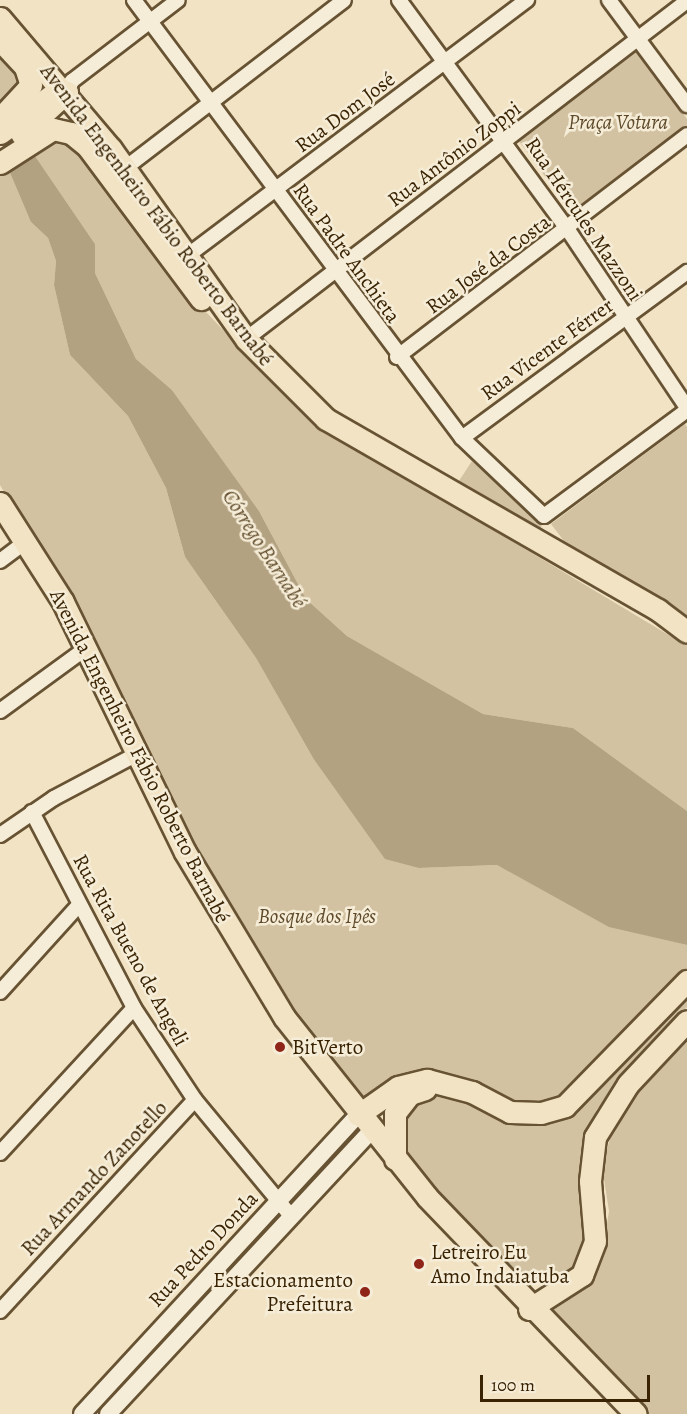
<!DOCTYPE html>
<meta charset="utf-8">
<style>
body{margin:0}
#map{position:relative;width:687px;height:1414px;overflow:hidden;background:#f1e3c3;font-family:Alegreya,serif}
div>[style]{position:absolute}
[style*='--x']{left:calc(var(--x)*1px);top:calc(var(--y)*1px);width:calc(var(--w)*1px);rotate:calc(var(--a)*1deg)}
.green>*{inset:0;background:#d2c2a2}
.water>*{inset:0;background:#b2a282}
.roads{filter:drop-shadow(2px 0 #675333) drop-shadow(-2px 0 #675333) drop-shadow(0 2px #675333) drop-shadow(0 -2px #675333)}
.minor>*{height:14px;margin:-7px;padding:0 7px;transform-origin:7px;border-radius:7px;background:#f6edd8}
.tertiary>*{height:16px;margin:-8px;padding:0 8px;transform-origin:8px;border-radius:8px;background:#f6edd8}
.primary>*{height:21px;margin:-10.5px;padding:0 10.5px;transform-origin:10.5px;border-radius:10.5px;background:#f1e3c3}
.dots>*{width:16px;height:16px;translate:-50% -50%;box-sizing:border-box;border:3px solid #f6edd8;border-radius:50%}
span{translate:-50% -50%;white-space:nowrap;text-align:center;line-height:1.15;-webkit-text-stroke:5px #f6edd8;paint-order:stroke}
.street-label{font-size:21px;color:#392303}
.park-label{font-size:21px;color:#5f4b2b;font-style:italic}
.poi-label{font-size:21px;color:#392303}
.left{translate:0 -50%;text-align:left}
.right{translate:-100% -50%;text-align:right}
.water-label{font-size:22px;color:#634f2f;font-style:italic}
.scale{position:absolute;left:480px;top:1375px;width:170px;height:27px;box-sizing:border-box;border:3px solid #392303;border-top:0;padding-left:8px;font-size:18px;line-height:21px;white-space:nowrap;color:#392303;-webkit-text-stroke:4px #f6edd8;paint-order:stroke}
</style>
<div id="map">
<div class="green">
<div style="clip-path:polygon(0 49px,20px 79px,0 113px)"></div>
<div style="clip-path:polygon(636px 50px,687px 119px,687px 127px,572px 213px,518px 140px)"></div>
<div style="clip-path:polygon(50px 135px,73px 143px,204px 310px,308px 419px,687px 646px,687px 811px,573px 728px,483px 714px,347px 636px,306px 599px,259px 511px,172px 390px,136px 359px,95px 273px,95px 244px,35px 156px,31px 222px,48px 238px,56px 261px,54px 285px,70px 355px,128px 416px,166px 488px,185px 557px,256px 658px,313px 758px,419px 868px,497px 865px,637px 933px,687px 945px,687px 969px,572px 1092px,548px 1103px,525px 1105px,459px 1080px,359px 1105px,221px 902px,90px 641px,0 485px,0 168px)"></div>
<div style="clip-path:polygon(685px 424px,687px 427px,687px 618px,564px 541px,551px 524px)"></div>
<div style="clip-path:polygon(472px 461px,543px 523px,540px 529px,459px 481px)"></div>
<div style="clip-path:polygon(687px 993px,687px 1007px,597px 1109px,588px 1134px,586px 1242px,576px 1267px,542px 1285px,509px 1276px,414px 1168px,399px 1138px,408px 1102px,433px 1092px,572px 1112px)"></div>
<div style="clip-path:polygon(687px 1038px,687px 1414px,648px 1414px,549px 1310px,587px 1285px,602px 1258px,609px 1211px,602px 1166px,617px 1115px)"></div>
</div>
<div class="water">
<div style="clip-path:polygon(35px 156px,95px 244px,95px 273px,136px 359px,172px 390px,259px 511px,306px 599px,347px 636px,483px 714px,573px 728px,687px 811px,687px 945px,609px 927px,497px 865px,419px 868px,385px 859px,313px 758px,256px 658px,185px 557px,166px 488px,128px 416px,70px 355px,54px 285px,56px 261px,48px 238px,31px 222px,9px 170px)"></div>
</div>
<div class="roads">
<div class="minor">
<div style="--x:134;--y:0;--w:547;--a:53.17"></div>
<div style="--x:462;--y:438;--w:113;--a:43.6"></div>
<div style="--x:544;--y:516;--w:178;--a:-36.5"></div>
<div style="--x:399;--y:0;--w:285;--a:53.7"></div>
<div style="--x:568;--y:230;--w:214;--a:56.2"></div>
<div style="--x:609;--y:0;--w:131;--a:53.4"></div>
<div style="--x:67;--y:92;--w:12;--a:-66"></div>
<div style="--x:72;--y:81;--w:133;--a:-37.4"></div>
<div style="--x:124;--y:169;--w:277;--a:-37.5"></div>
<div style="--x:187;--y:256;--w:426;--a:-37"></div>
<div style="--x:246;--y:339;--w:556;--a:-37.47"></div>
<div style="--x:397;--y:357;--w:365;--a:-37.4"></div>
<div style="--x:462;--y:438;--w:280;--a:-36.4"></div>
<div style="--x:0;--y:561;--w:34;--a:-37"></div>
<div style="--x:0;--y:711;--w:105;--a:-36.1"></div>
<div style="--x:32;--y:812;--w:221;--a:62.5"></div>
<div style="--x:134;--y:1008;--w:110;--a:56.5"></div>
<div style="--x:195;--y:1100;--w:151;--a:50.4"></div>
<div style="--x:0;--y:835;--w:65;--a:-34.4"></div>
<div style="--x:54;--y:798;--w:94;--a:-27.9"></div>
<div style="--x:0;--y:992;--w:118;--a:-47.8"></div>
<div style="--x:0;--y:1153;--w:197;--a:-47.3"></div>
<div style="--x:0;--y:1311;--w:287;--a:-47.3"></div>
</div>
<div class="tertiary">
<div style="--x:82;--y:1414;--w:407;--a:-47.3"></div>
<div style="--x:108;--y:1414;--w:386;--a:-47.1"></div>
</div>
<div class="primary">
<div style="--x:0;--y:18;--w:172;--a:49.7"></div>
<div style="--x:111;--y:149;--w:233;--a:54.6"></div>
<div style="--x:246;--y:339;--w:113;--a:45"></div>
<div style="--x:326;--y:419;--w:383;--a:29.9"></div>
<div style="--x:658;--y:610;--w:36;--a:37"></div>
<div style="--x:0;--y:40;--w:37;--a:47"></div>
<div style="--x:25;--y:67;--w:19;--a:72"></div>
<div style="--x:31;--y:85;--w:38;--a:133"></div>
<div style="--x:0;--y:133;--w:69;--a:-36.2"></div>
<div style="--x:56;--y:92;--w:11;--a:0"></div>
<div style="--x:67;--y:92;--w:62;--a:137.6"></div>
<div style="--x:0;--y:163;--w:63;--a:-32.7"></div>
<div style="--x:53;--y:129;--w:18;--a:13"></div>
<div style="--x:71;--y:133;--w:21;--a:39"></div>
<div style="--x:87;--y:146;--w:191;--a:53.3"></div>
<div style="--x:0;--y:503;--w:117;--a:57.5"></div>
<div style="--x:63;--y:602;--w:278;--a:64"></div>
<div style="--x:185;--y:852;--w:192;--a:59"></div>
<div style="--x:284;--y:1017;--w:230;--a:51.5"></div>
<div style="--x:427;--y:1197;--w:301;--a:46.1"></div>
<div style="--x:358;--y:1115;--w:49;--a:-35"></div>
<div style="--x:398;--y:1087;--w:30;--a:-14"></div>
<div style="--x:427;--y:1080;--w:47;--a:14.9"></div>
<div style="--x:472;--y:1092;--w:43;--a:27.8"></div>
<div style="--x:510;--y:1112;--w:31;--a:2"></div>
<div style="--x:541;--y:1113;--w:25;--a:-16"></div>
<div style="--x:565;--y:1106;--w:175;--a:-45.7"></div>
<div style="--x:395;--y:1159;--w:46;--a:-90"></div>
<div style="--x:395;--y:1113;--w:24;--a:-52"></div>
<div style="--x:410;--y:1094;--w:16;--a:-18"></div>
<div style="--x:529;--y:1309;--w:63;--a:-32.7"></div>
<div style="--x:582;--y:1275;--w:36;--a:-69"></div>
<div style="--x:595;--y:1241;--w:60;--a:-94.8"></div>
<div style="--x:590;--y:1181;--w:44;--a:-83.5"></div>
<div style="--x:595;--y:1137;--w:62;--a:-58.1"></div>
<div style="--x:628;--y:1084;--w:86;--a:-46.9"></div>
</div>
</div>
<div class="dots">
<div style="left:280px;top:1047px;background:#8f2418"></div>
<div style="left:419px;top:1264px;background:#8f2418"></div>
<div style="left:365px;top:1292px;background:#8f2418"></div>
</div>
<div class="street-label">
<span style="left:345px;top:112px;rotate:-37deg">Rua Dom José</span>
<span style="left:454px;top:154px;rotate:-37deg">Rua Antônio Zoppi</span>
<span style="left:157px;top:215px;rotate:53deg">Avenida Engenheiro Fábio Roberto Barnabé</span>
<span style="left:584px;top:219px;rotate:56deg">Rua Hércules Mazzoni</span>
<span style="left:347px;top:253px;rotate:54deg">Rua Padre Anchieta</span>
<span style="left:488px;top:264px;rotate:-37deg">Rua José da Costa</span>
<span style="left:547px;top:349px;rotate:-36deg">Rua Vicente Férrer</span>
<span style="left:140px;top:756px;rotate:63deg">Avenida Engenheiro Fábio Roberto Barnabé</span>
<span style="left:131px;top:950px;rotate:61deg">Rua Rita Bueno de Angeli</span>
<span style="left:94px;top:1178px;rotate:-47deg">Rua Armando Zanotello</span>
<span style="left:203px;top:1249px;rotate:-47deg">Rua Pedro Donda</span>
</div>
<div class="park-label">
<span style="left:618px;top:122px">Praça Votura</span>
<span style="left:317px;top:916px">Bosque dos Ipês</span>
</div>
<div class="poi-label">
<span class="left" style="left:292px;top:1047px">BitVerto</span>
<span class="left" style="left:431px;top:1264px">Letreiro Eu<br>Amo Indaiatuba</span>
<span class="right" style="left:353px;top:1292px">Estacionamento<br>Prefeitura</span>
</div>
<div class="water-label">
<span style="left:264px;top:549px;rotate:57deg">Córrego Barnabé</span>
</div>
<div class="scale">100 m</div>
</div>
